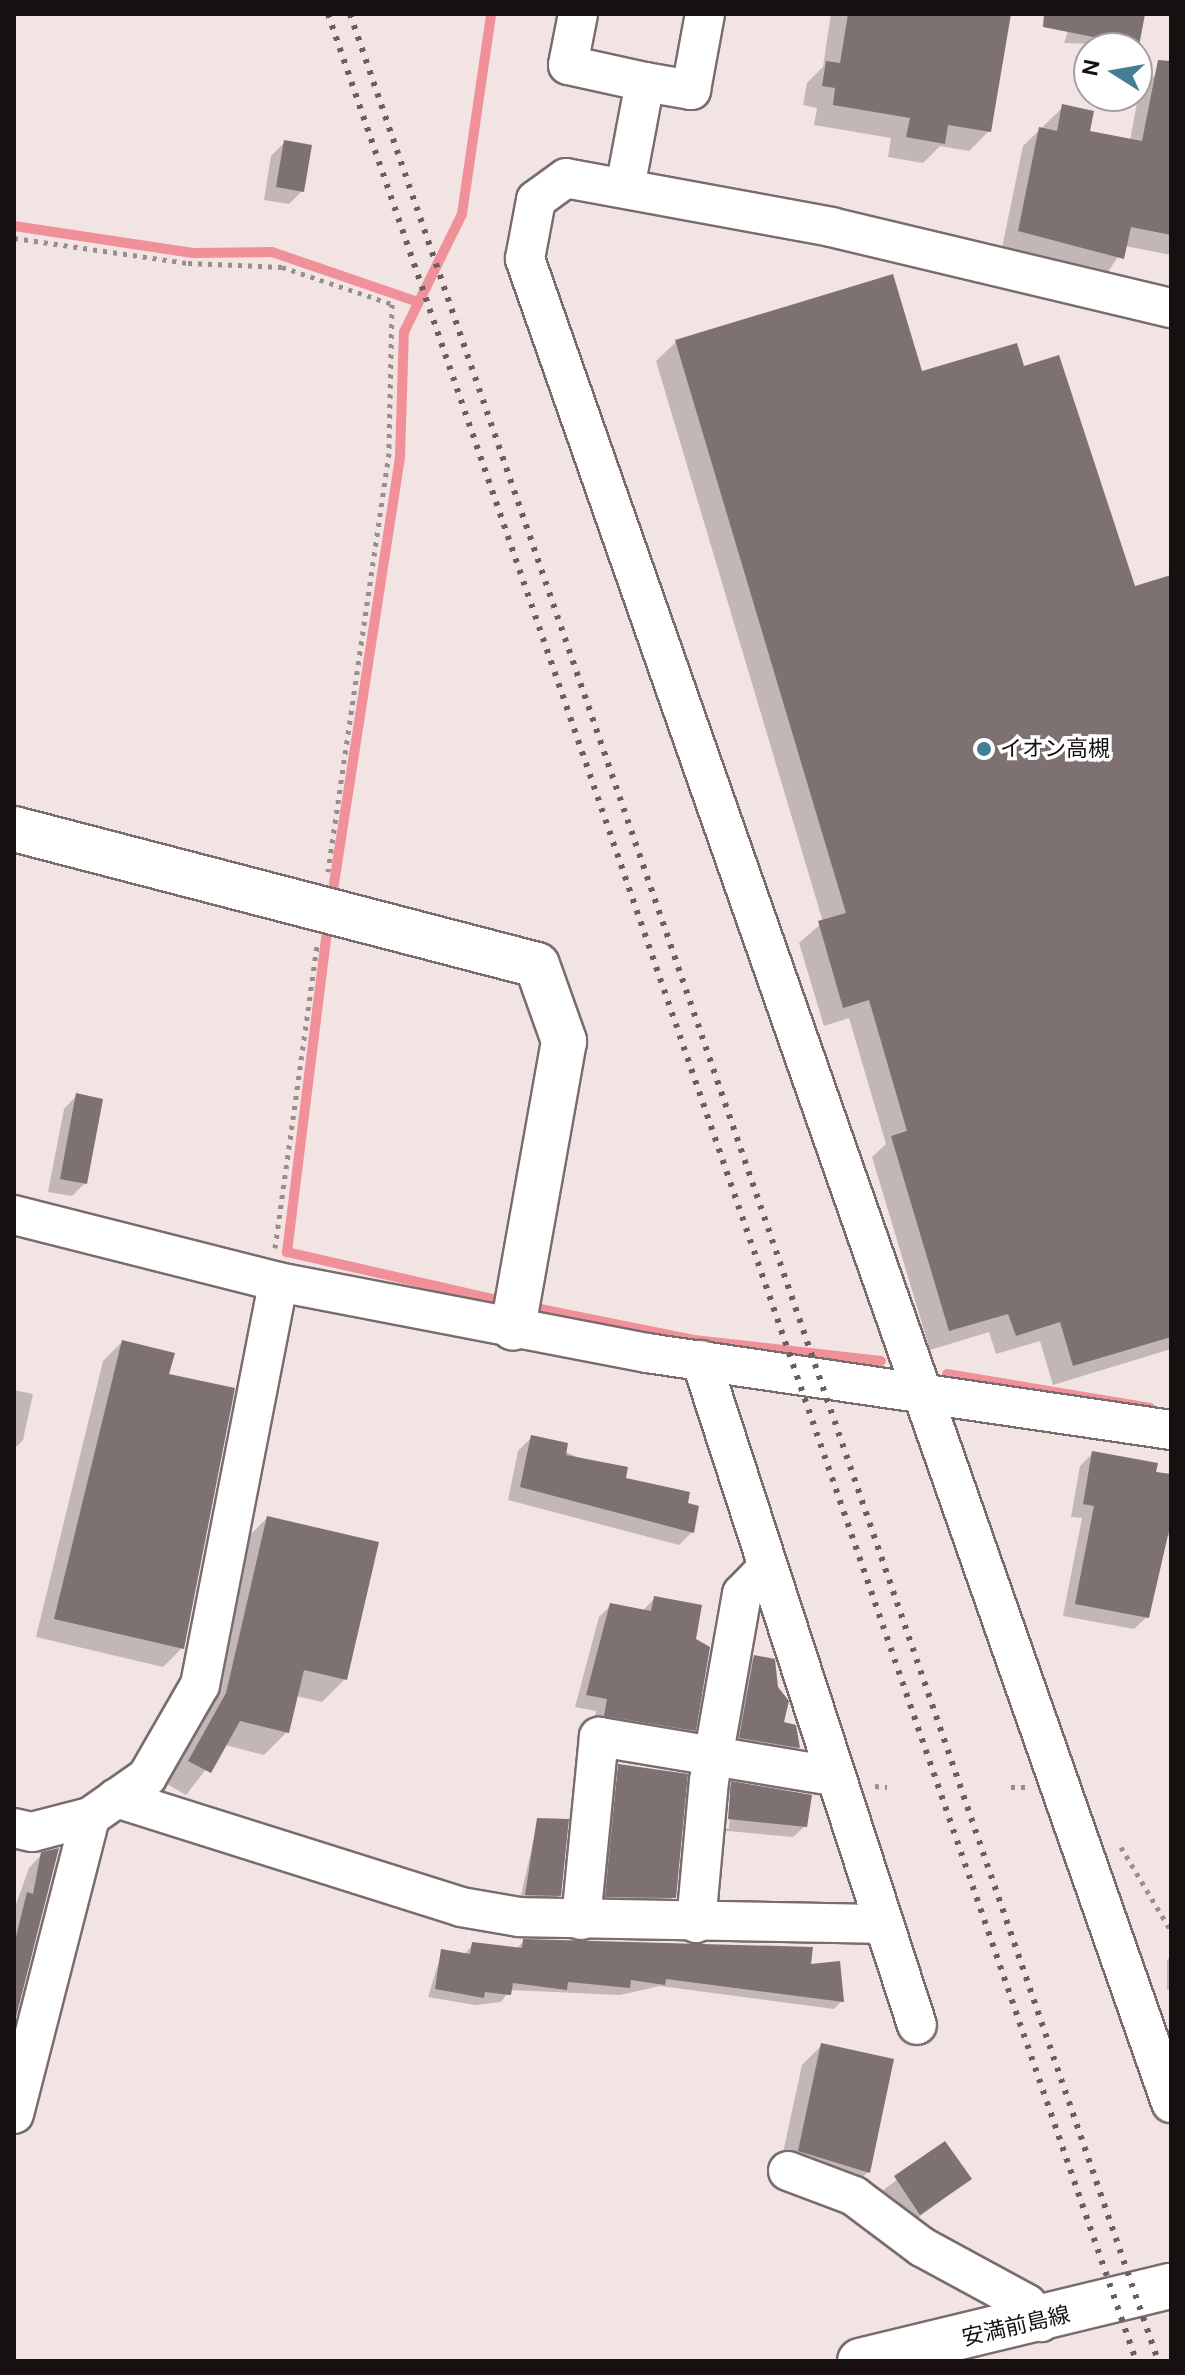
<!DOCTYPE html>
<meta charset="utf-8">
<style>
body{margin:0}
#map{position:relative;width:1185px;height:2375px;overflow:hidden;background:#f3e4e4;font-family:"DM Sans","Noto Sans JP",sans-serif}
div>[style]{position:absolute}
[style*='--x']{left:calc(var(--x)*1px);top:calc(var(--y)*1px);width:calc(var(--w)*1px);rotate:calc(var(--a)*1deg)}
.shadow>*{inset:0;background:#0003}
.stream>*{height:10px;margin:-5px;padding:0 5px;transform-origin:5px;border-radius:5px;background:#f09098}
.building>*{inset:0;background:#7e7171}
.path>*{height:5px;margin-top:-2.5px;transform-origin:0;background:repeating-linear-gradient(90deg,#998e8e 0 4px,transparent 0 10px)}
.roads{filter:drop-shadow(2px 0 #7a6c6d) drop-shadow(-2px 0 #7a6c6d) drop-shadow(0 2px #7a6c6d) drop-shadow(0 -2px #7a6c6d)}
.street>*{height:38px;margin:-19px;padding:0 19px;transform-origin:19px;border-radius:19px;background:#fff}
.secondary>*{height:44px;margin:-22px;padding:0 22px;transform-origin:22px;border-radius:22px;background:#fff}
.rail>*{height:6px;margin-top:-3px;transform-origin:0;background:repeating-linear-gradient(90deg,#685f60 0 4px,transparent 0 12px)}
.dots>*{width:22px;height:22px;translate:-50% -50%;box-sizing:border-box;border:4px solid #fff;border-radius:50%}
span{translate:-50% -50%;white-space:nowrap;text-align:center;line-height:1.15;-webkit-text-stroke:7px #fff;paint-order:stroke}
.poi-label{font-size:22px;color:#161011}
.left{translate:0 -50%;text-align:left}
.street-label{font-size:22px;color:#161011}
.frame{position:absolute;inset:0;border:16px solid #161011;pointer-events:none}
.north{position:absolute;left:1073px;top:32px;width:80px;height:80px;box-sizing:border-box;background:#fff;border:2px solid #a29fa0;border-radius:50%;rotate:281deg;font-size:22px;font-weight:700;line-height:32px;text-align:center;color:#161011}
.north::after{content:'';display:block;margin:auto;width:28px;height:36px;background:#427f96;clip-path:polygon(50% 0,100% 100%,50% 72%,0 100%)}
</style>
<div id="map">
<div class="shadow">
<div style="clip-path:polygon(831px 14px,1009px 14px,989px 131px,969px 151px,940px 146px,923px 163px,888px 157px,891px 138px,814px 125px,817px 108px,803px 105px,807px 83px,823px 67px)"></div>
<div style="clip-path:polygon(1074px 14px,1144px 14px,1137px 45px,1064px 43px)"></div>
<div style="clip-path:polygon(1156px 74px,1171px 77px,1171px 255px,1125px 246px,1106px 275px,1002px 248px,1023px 146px,1063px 107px,1088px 132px,1130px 141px,1139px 91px)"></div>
<div style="clip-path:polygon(285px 142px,302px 191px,289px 204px,264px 200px,271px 156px)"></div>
<div style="clip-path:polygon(676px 342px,921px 373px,1023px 368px,1133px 589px,1171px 577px,1171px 1349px,1053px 1385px,1040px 1341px,996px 1354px,989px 1332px,930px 1350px,872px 1157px,886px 1144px,849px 1018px,824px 1026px,799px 943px,823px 922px,656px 361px)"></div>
<div style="clip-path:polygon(77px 1095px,85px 1183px,72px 1196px,48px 1192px,64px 1109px)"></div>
<div style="clip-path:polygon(122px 1342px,167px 1376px,182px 1648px,163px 1667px,36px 1637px,103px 1361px)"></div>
<div style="clip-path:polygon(14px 1390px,33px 1394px,23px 1440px,14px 1449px)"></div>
<div style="clip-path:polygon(532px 1437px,686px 1505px,692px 1532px,679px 1545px,508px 1500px,518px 1451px)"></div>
<div style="clip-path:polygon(1093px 1453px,1171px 1476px,1171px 1537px,1163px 1535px,1147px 1617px,1134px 1629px,1063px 1616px,1082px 1518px,1071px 1517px,1080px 1466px)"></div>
<div style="clip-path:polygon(267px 1518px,345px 1679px,322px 1702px,296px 1696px,287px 1732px,264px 1755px,225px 1745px,186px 1795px,167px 1784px,203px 1718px,244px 1541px)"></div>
<div style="clip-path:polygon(655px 1598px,695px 1646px,694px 1730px,681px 1742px,593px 1727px,596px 1711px,575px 1707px,599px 1617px,611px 1605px,642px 1611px)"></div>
<div style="clip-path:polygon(754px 1657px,782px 1724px,795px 1727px,798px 1748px,779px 1767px,720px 1757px,734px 1677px)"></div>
<div style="clip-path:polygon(619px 1767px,674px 1897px,668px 1903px,600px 1902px)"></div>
<div style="clip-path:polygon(evenodd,732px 1784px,805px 1826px,793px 1837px,717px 1830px,720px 1795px,732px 1784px,728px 1794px,732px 1794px,729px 1829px,725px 1828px,728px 1794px)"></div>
<div style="clip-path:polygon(538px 1820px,559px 1895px,553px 1901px,520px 1900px)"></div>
<div style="clip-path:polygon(42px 1854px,14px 1993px,14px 1910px,29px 1868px)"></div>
<div style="clip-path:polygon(524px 1941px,811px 1948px,808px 1966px,842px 2001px,834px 2009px,660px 1986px,620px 1995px,510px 1990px,501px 2002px,475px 2005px,428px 1997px,442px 1951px,464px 1955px,473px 1944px,516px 1949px)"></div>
<div style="clip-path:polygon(1171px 1956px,1171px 1989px,1167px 1990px,1167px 1960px)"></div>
<div style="clip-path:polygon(822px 2045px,868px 2172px,848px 2191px,779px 2171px,802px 2065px)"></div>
<div style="clip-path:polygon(945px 2144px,969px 2179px,906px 2227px,882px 2191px)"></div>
</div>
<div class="stream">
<div style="--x:14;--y:226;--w:181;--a:8.6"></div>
<div style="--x:193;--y:253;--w:79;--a:-0.7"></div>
<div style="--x:272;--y:252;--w:154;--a:18.9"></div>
<div style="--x:331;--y:903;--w:451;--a:-81.2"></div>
<div style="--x:400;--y:457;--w:125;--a:-88.2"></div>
<div style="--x:404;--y:332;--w:131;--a:-63.8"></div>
<div style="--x:462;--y:214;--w:202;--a:-81.7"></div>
<div style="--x:328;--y:923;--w:332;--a:97.1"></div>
<div style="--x:287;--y:1252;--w:225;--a:12.9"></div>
<div style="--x:525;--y:1306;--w:172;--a:11.4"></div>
<div style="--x:694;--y:1340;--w:188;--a:6.4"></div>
<div style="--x:947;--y:1374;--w:206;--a:9.5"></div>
</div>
<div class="building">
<div style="clip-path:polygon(848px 14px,1011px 14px,991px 132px,948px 125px,945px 144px,906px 137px,910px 118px,833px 105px,835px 88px,822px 86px,826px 61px,840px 63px)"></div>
<div style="clip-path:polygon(1044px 14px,1145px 14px,1139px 46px,1043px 27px)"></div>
<div style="clip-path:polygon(1158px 60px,1171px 61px,1171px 235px,1131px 227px,1124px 259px,1018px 231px,1039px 127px,1057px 131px,1062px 104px,1094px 111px,1090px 131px,1142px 141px)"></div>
<div style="clip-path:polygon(284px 140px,312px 145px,304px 192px,276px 187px)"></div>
<div style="clip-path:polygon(893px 274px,922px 371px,1017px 343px,1024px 366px,1059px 355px,1135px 586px,1171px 575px,1171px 1337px,1073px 1366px,1060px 1322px,1016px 1336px,1008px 1314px,949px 1331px,891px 1136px,907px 1131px,869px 1000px,843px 1008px,818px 921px,846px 913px,675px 340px)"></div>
<div style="clip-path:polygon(76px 1093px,103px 1099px,87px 1184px,60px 1179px)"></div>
<div style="clip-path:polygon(122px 1340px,175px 1353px,169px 1374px,235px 1388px,184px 1649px,54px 1619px)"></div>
<div style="clip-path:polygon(531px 1435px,568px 1443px,566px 1455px,628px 1467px,626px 1478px,690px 1492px,688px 1503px,699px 1506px,694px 1533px,520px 1487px)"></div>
<div style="clip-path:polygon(1092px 1451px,1158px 1463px,1156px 1472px,1171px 1474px,1171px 1522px,1149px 1618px,1075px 1604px,1094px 1506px,1083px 1504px)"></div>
<div style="clip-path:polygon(267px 1516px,379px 1542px,347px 1680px,304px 1670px,289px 1733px,240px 1721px,211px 1773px,188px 1761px,226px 1693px)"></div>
<div style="clip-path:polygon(654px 1596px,702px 1605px,696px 1639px,710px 1647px,696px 1731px,604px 1716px,607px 1699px,586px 1695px,610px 1603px,651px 1611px)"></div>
<div style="clip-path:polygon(754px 1655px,775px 1659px,778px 1687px,789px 1701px,784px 1722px,796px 1725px,800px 1748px,739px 1738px)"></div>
<div style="clip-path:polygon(618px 1764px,688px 1774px,676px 1898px,605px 1897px)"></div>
<div style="clip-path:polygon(731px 1781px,812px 1795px,807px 1827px,728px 1819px)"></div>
<div style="clip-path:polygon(537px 1818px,569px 1819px,561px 1896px,525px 1895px)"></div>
<div style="clip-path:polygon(59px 1848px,14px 2025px,14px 1945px,27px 1892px,33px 1894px,41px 1852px)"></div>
<div style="clip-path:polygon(523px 1939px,813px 1947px,811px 1964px,840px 1961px,844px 2002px,666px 1979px,665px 1985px,631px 1980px,630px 1988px,568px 1982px,567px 1990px,513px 1983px,511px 1995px,485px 1992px,484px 1998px,435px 1989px,441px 1949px,470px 1954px,472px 1942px,522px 1948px)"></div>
<div style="clip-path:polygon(821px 2043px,894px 2059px,870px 2173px,798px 2151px)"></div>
<div style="clip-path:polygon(945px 2141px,972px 2179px,920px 2215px,894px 2176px)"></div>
</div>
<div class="path">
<div style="--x:14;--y:238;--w:176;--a:8.2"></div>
<div style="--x:188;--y:263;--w:94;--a:2.4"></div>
<div style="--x:282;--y:267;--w:116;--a:18.6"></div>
<div style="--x:392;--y:304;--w:149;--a:91.2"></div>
<div style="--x:389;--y:453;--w:423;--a:98.3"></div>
<div style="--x:275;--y:1248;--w:306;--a:-82.1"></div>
<div style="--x:875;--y:1786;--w:12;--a:5"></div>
<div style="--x:1011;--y:1787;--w:15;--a:0"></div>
<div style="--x:1121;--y:1847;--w:98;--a:59.2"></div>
</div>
<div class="roads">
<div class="street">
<div style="--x:578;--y:14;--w:52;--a:101.1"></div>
<div style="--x:568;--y:65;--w:79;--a:12.4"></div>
<div style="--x:645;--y:82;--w:108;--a:100.7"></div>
<div style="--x:645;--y:82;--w:47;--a:9.9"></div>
<div style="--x:691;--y:90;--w:77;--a:-79.6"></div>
<div style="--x:1171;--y:308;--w:349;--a:-166.6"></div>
<div style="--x:832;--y:227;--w:270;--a:-169.6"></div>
<div style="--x:566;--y:178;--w:37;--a:144"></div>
<div style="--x:536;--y:200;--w:60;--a:100.6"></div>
<div style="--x:525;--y:259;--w:1954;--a:70.69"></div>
<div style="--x:14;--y:1215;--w:272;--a:14.2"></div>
<div style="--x:278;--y:1282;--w:376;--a:10.9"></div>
<div style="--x:647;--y:1353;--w:530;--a:8.36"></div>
<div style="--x:701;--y:1360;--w:699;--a:72.01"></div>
<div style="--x:116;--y:1798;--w:362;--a:17.5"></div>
<div style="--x:461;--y:1907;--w:59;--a:9.8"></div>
<div style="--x:519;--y:1917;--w:365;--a:1.1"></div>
<div style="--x:14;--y:1828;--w:18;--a:13"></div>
<div style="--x:32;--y:1832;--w:60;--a:-14.5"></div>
<div style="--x:90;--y:1817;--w:70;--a:-35.1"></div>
<div style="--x:147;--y:1777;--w:106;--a:-60.1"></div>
<div style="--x:200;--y:1685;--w:410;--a:-79"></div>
<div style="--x:581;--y:1920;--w:184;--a:-84.4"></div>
<div style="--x:599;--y:1737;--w:236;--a:9.5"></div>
<div style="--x:696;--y:1923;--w:143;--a:-84.8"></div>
<div style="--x:709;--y:1781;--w:190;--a:-80"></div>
<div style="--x:742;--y:1594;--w:37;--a:-46"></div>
<div style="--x:14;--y:2114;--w:307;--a:-75.6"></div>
<div style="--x:788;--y:2171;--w:71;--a:20.7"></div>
<div style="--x:854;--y:2196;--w:85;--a:36.9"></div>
<div style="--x:922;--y:2247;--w:119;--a:28.5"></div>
<div style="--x:1027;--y:2304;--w:23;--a:52"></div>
</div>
<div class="secondary">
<div style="--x:14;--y:829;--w:540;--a:14.58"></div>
<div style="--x:537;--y:965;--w:81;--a:70.4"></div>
<div style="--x:564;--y:1041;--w:291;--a:100.1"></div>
<div style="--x:860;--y:2361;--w:320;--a:-13.6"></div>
</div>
</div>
<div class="rail">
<div style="--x:328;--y:14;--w:2482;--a:71"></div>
<div style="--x:350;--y:14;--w:2482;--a:71"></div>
</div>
<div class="dots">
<div style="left:984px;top:749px;background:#427f96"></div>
</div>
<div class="poi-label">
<span class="left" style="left:1000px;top:749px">イオン高槻</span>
</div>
<div class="street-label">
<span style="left:1016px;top:2326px;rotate:-13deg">安満前島線</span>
</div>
<div class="frame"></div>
<div class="north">N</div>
</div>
